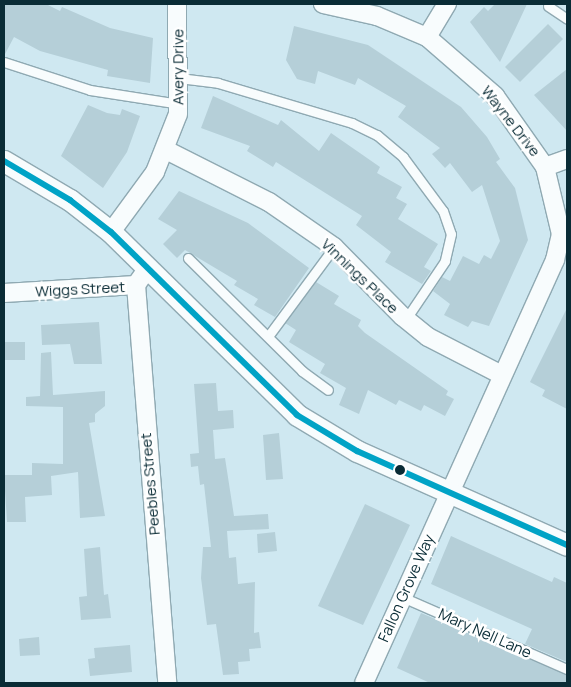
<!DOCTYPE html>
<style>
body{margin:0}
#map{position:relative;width:571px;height:687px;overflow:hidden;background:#cfe8f1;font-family:Manrope,sans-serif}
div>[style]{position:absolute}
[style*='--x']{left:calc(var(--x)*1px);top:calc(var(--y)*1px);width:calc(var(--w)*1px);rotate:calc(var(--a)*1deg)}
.building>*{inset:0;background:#b5cfd8}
.roads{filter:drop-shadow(1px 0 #8fa9b2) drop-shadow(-1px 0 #8fa9b2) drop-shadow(0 1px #8fa9b2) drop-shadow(0 -1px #8fa9b2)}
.service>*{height:9px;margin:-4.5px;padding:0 4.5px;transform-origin:4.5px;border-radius:4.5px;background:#f8fcfd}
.minor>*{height:18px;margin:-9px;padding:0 9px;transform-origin:9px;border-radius:9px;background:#f8fcfd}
.tertiary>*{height:21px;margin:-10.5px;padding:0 10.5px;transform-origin:10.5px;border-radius:10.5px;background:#f8fcfd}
.bus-1>*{height:6px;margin:-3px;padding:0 3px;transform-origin:3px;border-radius:3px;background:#00a3c6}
.dots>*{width:14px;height:14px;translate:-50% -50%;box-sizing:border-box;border:2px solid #fff;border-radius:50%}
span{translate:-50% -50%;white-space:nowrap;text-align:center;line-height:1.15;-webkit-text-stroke:5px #fff;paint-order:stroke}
.street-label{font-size:15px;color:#0a2c36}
.frame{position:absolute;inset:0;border:5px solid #0a2c36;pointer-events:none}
</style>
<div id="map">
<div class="building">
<div style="clip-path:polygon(4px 4px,46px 4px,60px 11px,62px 7px,110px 28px,153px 38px,150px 83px,107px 76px,108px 70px,40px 51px,14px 37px,4px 56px)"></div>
<div style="clip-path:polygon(495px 4px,527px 4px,500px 62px,470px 22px,484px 7px,488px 11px)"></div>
<div style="clip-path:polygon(548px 24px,563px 39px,520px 82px,505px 67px)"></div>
<div style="clip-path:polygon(294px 26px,368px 45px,461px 107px,487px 137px,500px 159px,496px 162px,515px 188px,528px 240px,489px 326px,472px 321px,468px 327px,444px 315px,450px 304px,433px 291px,442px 277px,450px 281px,463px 256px,479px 264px,484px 255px,491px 259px,500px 241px,482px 185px,472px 192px,450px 163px,445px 168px,432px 154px,440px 148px,398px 117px,406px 106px,358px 78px,355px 85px,318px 71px,315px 84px,297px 79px,286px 60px)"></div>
<div style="clip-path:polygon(567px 69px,567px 131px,534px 95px)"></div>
<div style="clip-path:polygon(213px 96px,278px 125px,281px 120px,319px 151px,331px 133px,380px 167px,377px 173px,402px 187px,396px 198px,407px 204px,398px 219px,438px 244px,424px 267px,431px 271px,422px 284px,385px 262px,391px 252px,356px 225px,362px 216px,276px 162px,273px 167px,247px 151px,250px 146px,201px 128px)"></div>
<div style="clip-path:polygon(88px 105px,107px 113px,120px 115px,122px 109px,140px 116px,127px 152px,103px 188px,61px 156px)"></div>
<div style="clip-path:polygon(179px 191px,248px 223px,309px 268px,275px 317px,254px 305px,258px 299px,234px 285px,237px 281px,185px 250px,177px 258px,163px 244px,177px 230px,158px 219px)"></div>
<div style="clip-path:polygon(316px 282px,339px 296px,334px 304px,361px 320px,358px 326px,365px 333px,448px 391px,446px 395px,454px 399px,445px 416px,424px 405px,421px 411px,399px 400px,396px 405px,368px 390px,359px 414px,339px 405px,346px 388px,320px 373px,325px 364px,289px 342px,296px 330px,285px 323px)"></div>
<div style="clip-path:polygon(567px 308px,567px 409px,542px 396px,545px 390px,530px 382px)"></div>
<div style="clip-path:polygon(99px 322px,102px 364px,74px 364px,70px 344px,42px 345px,41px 325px)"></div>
<div style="clip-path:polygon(4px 342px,25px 342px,25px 360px,4px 360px)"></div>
<div style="clip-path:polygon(51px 352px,53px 395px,105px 391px,105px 406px,95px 414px,95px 422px,89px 423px,105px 516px,80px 518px,78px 472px,51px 476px,52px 495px,25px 497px,26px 522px,7px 522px,4px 475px,32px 475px,32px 463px,63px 464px,63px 407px,26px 406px,26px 397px,40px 396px,41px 353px)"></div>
<div style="clip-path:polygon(216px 383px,218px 411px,233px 410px,234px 428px,213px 430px,215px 459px,225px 458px,234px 516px,268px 514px,269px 529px,227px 531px,229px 558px,236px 557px,238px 584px,255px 582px,254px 633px,259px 632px,261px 648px,249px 649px,250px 661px,238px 662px,239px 674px,223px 675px,216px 624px,207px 625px,201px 578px,203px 547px,211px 547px,204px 484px,200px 485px,198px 466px,191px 467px,190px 454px,199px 453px,194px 384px)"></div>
<div style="clip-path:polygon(279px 433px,283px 479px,266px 480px,263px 435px)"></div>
<div style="clip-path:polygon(365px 504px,410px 525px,363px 625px,318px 606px)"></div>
<div style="clip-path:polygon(275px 532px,277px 551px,258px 553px,257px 534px)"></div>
<div style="clip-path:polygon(451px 536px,552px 582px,554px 577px,567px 583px,567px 662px,525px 644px,532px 629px,431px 584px)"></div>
<div style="clip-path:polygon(100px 547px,104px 595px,108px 594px,111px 618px,81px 620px,79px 597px,87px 596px,84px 549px)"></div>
<div style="clip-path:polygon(421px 613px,567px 675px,567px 683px,430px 683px,397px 668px)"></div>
<div style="clip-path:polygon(39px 637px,40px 655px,20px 656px,19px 639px)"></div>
<div style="clip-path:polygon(130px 645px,132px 672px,90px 676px,88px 659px,95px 658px,94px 648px)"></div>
</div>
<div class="roads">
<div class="service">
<div style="--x:548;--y:6;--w:23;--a:34"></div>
<div style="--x:4;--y:62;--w:90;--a:18"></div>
<div style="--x:90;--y:90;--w:90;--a:8.9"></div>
<div style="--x:179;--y:78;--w:39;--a:7"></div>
<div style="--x:218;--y:83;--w:140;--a:16.6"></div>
<div style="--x:352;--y:123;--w:28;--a:26"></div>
<div style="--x:377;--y:135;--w:34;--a:40"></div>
<div style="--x:403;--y:157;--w:67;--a:53.5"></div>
<div style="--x:443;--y:211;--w:24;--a:71"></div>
<div style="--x:451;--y:234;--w:28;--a:103"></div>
<div style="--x:445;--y:261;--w:70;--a:123.9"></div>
<div style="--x:188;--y:258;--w:161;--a:44.7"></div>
<div style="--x:302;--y:371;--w:32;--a:36"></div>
<div style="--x:269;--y:335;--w:109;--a:-53.5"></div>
<div style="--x:402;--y:597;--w:180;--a:23.6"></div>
</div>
<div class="minor">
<div style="--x:323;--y:4;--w:55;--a:12.5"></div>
<div style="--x:377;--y:16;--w:54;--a:22.8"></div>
<div style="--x:427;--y:37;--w:90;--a:40.9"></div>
<div style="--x:495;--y:96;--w:87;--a:54.8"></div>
<div style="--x:545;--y:167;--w:69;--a:76.6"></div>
<div style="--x:561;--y:234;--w:27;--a:103"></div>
<div style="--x:555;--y:260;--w:464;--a:114.3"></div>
<div style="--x:427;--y:37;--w:39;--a:-59"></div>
<div style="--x:166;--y:150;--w:115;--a:26.8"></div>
<div style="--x:269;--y:202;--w:79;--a:34.7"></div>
<div style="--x:334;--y:247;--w:97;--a:45.4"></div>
<div style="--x:402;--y:316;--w:33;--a:39"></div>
<div style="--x:428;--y:337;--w:83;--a:27.2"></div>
<div style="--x:545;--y:167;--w:23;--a:-20"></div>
<div style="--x:111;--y:232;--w:74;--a:-53.7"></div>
<div style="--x:155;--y:172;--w:62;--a:-68.4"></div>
<div style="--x:178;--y:114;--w:110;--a:-90.5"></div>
<div style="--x:136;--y:285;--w:399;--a:85.5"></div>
<div style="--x:4;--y:293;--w:132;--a:-3.5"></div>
<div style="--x:136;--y:285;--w:12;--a:-55"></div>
</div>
<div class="tertiary">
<div style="--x:4;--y:161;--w:77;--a:30.6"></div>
<div style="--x:70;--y:200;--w:52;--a:38"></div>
<div style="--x:111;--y:232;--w:261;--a:44.5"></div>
<div style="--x:297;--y:415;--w:70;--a:31"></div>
<div style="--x:357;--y:451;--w:230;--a:24.1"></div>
</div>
</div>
<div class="bus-1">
<div style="--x:4;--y:161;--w:77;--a:30.6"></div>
<div style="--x:70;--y:200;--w:52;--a:38"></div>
<div style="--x:111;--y:232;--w:261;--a:44.5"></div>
<div style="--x:297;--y:415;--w:70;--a:31"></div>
<div style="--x:357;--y:451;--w:230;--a:24.1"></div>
</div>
<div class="dots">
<div style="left:400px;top:470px;background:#0a2c36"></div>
</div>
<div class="street-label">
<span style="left:178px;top:67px;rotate:-90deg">Avery Drive</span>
<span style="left:511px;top:121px;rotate:52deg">Wayne Drive</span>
<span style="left:360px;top:276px;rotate:44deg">Vinnings Place</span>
<span style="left:80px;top:289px;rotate:-3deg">Wiggs Street</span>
<span style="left:150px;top:484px;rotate:-95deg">Peebles Street</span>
<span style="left:406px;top:588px;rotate:-66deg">Fallon Grove Way</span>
<span style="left:485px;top:633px;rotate:24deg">Mary Nell Lane</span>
</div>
<div class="frame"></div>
</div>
